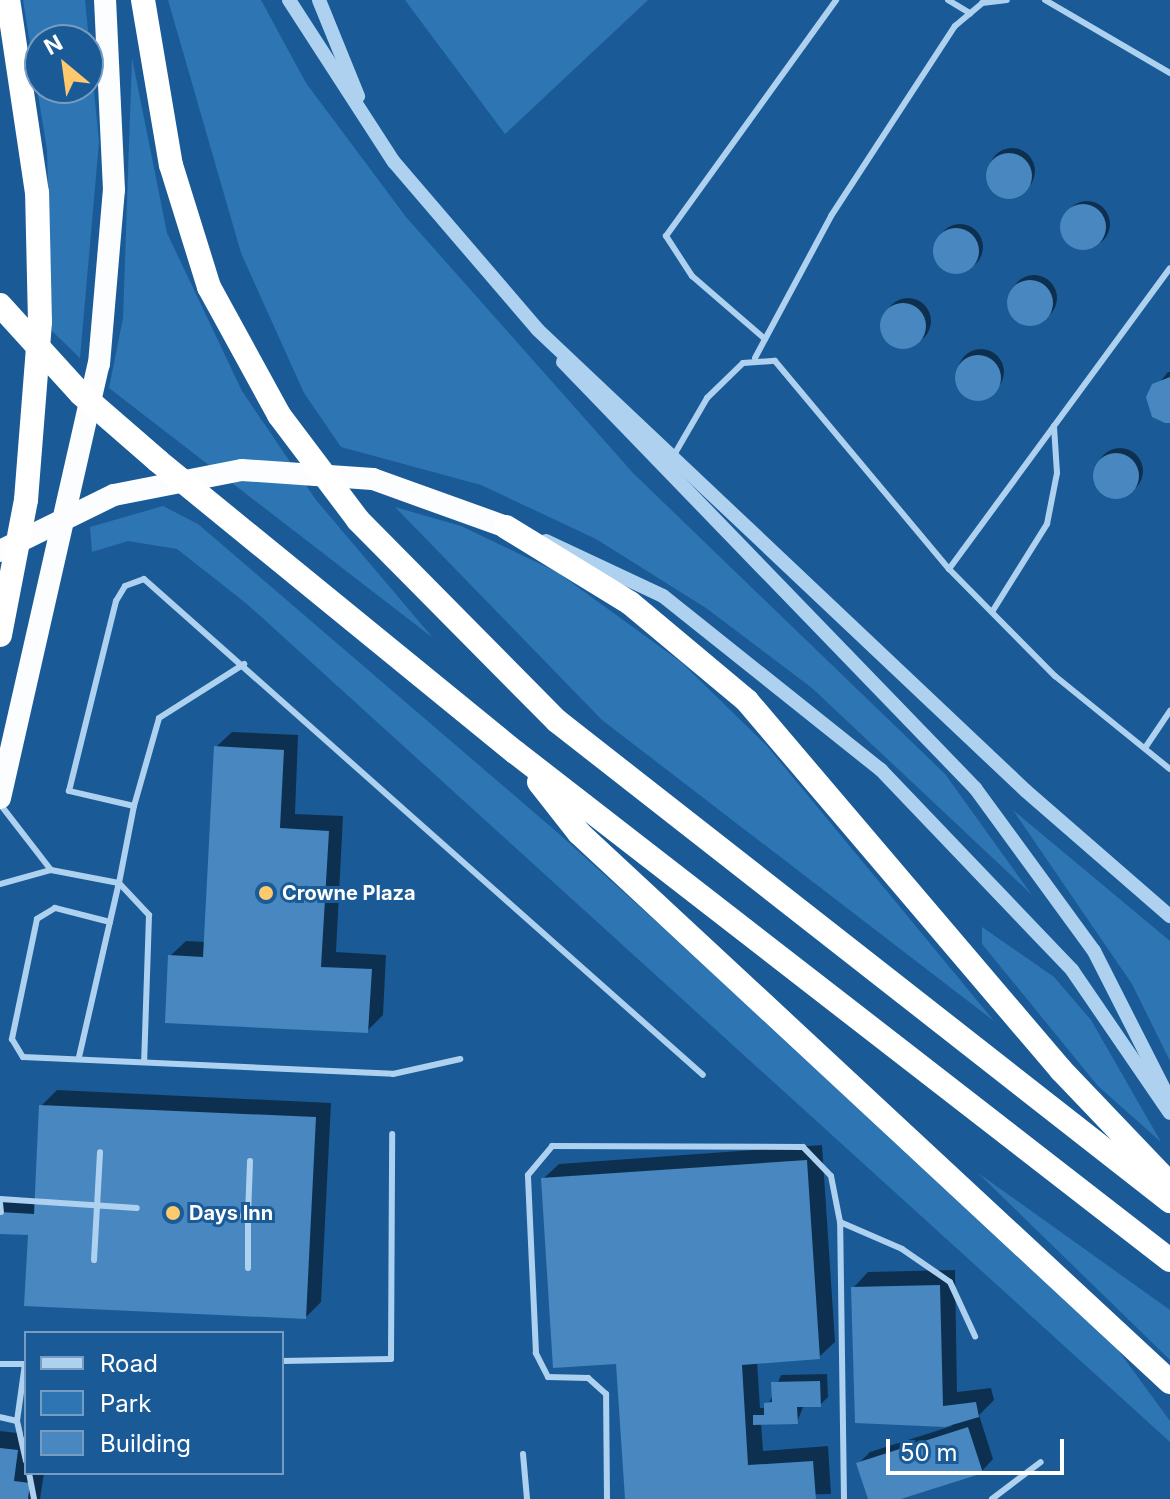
<!DOCTYPE html>
<style>
body{margin:0}
#map{position:relative;width:1170px;height:1499px;overflow:hidden;background:#1a5b97;font-family:Inter,sans-serif}
div>[style]{position:absolute}
[style*='--x']{left:calc(var(--x)*1px);top:calc(var(--y)*1px);width:calc(var(--w)*1px);rotate:calc(var(--a)*1deg)}
.green>*{inset:0;background:#2e75b4}
.shadow>*{inset:0;background:#0007}
.round{border-radius:50%}
.building>*{inset:0;background:#4887bf}
.service>*{height:6px;margin:-3px;padding:0 3px;transform-origin:3px;border-radius:3px;background:#afd1f0}
.tertiary>*{height:14px;margin:-7px;padding:0 7px;transform-origin:7px;border-radius:7px;background:#afd1f0}
.trunk>*{height:22px;margin:-11px;padding:0 11px;transform-origin:11px;border-radius:11px;background:#fcfdff}
.motorway>*{height:24px;margin:-12px;padding:0 12px;transform-origin:12px;border-radius:12px;background:#fff}
.dots>*{width:22px;height:22px;translate:-50% -50%;box-sizing:border-box;border:4px solid #1a5b97;border-radius:50%}
span{translate:-50% -50%;white-space:nowrap;text-align:center;line-height:1.15;-webkit-text-stroke:6px #1a5b97;paint-order:stroke}
.poi-label{font-size:20px;color:#fff;font-weight:700}
.left{translate:0 -50%;text-align:left}
.legend{position:absolute;left:24px;top:1331px;width:260px;height:144px;box-sizing:border-box;background:#1a5b97;border:2px solid #769dc1;margin:0;padding:10px 14px;list-style:none;font-size:24px;color:#fff}
.legend li{display:flex;align-items:center;gap:16px;height:40px}
.legend b{width:40px;border:2px solid #769dc1}
.north{position:absolute;left:24px;top:24px;width:80px;height:80px;box-sizing:border-box;background:#1a5b97;border:2px solid #769dc1;border-radius:50%;rotate:331deg;font-size:22px;font-weight:700;line-height:32px;text-align:center;color:#fff}
.north::after{content:'';display:block;margin:auto;width:28px;height:36px;background:#ffc96e;clip-path:polygon(50% 0,100% 100%,50% 72%,0 100%)}
.scale{position:absolute;left:886px;top:1439px;width:178px;height:36px;box-sizing:border-box;border:4px solid #fff;border-top:0;padding-left:10px;font-size:24px;line-height:28px;white-space:nowrap;color:#fff;-webkit-text-stroke:6px #1a5b97;paint-order:stroke}
</style>
<div id="map">
<div class="green">
<div style="clip-path:polygon(evenodd,23px 0,85px 0,99px 142px,80px 358px,52px 331px,47px 150px,23px 0,40px 40px,88px 40px,88px 88px,40px 88px,40px 40px)"></div>
<div style="clip-path:polygon(168px 0,261px 0,306px 83px,406px 217px,633px 473px,945px 774px,1032px 895px,812px 688px,706px 608px,596px 539px,481px 485px,341px 447px,304px 393px,241px 253px)"></div>
<div style="clip-path:polygon(405px 0,648px 0,505px 134px)"></div>
<div style="clip-path:polygon(132px 58px,167px 233px,242px 391px,316px 500px,433px 638px,109px 388px,123px 318px)"></div>
<div style="clip-path:polygon(163px 506px,198px 524px,558px 833px,957px 1193px,1118px 1350px,1170px 1421px,1170px 1442px,247px 604px,177px 549px,128px 541px,92px 552px,90px 527px)"></div>
<div style="clip-path:polygon(395px 507px,461px 526px,557px 572px,681px 662px,767px 746px,994px 1021px,602px 720px)"></div>
<div style="clip-path:polygon(1013px 810px,1170px 941px,1170px 1061px,1132px 984px)"></div>
<div style="clip-path:polygon(982px 927px,1054px 977px,1091px 1020px,1161px 1142px,1098px 1086px,982px 944px)"></div>
<div style="clip-path:polygon(978px 1173px,1170px 1310px,1170px 1360px,1167px 1357px)"></div>
</div>
<div class="shadow">
<div class="round" style="left:989px;top:148px;width:46px;height:46px"></div>
<div class="round" style="left:1064px;top:201px;width:46px;height:46px"></div>
<div class="round" style="left:937px;top:224px;width:46px;height:46px"></div>
<div class="round" style="left:1011px;top:275px;width:46px;height:46px"></div>
<div class="round" style="left:885px;top:298px;width:46px;height:46px"></div>
<div class="round" style="left:958px;top:349px;width:46px;height:46px"></div>
<div style="clip-path:polygon(1168px 372px,1170px 372px,1170px 417px,1148px 397px)"></div>
<div class="round" style="left:1097px;top:448px;width:46px;height:46px"></div>
<div style="clip-path:polygon(232px 732px,298px 735px,295px 814px,343px 816px,336px 952px,386px 955px,383px 1015px,367px 1031px,170px 956px,186px 941px,206px 942px,216px 747px)"></div>
<div style="clip-path:polygon(57px 1090px,331px 1103px,321px 1302px,306px 1317px,30px 1233px,0 1232px,0 1197px,36px 1198px,41px 1106px)"></div>
<div style="clip-path:polygon(822px 1145px,835px 1342px,819px 1357px,757px 1361px,760px 1408px,767px 1408px,781px 1375px,827px 1374px,828px 1397px,820px 1405px,804px 1405px,797px 1422px,761px 1422px,763px 1451px,828px 1446px,831px 1494px,627px 1499px,618px 1362px,543px 1179px,559px 1164px)"></div>
<div style="clip-path:polygon(955px 1270px,957px 1392px,991px 1388px,994px 1400px,979px 1415px,993px 1459px,982px 1471px,895px 1499px,870px 1499px,859px 1463px,870px 1452px,952px 1426px,853px 1288px,868px 1272px)"></div>
<div style="clip-path:polygon(0 1431px,26px 1434px,26px 1473px,44px 1473px,40px 1499px,0 1499px)"></div>
</div>
<div class="building">
<div class="round" style="left:986px;top:153px;width:46px;height:46px"></div>
<div class="round" style="left:1060px;top:204px;width:46px;height:46px"></div>
<div class="round" style="left:933px;top:228px;width:46px;height:46px"></div>
<div class="round" style="left:1007px;top:280px;width:46px;height:46px"></div>
<div class="round" style="left:880px;top:303px;width:46px;height:46px"></div>
<div class="round" style="left:955px;top:355px;width:46px;height:46px"></div>
<div style="clip-path:polygon(1170px 377px,1170px 423px,1165px 423px,1152px 417px,1146px 397px,1152px 384px)"></div>
<div class="round" style="left:1093px;top:453px;width:46px;height:46px"></div>
<div style="clip-path:polygon(214px 746px,284px 750px,280px 828px,329px 831px,321px 967px,372px 969px,368px 1033px,165px 1023px,168px 955px,203px 957px)"></div>
<div style="clip-path:polygon(39px 1105px,316px 1117px,306px 1319px,24px 1306px,28px 1235px,0 1234px,0 1212px,34px 1214px)"></div>
<div style="clip-path:polygon(807px 1160px,820px 1359px,742px 1365px,748px 1465px,813px 1461px,816px 1499px,625px 1499px,616px 1364px,553px 1368px,541px 1178px)"></div>
<div style="clip-path:polygon(940px 1285px,943px 1406px,976px 1402px,979px 1417px,945px 1427px,855px 1423px,851px 1287px)"></div>
<div style="clip-path:polygon(820px 1381px,821px 1407px,797px 1407px,798px 1424px,753px 1425px,753px 1415px,764px 1415px,764px 1403px,772px 1402px,771px 1382px)"></div>
<div style="clip-path:polygon(968px 1427px,983px 1473px,901px 1499px,868px 1499px,856px 1463px)"></div>
<div style="clip-path:polygon(0 1448px,18px 1450px,14px 1481px,30px 1483px,28px 1499px,0 1499px)"></div>
</div>
<div class="service">
<div style="--x:948;--y:0;--w:26;--a:31"></div>
<div style="--x:1045;--y:0;--w:145;--a:30.3"></div>
<div style="--x:765;--y:339;--w:96;--a:-139.2"></div>
<div style="--x:692;--y:276;--w:48;--a:-123"></div>
<div style="--x:666;--y:236;--w:291;--a:-54.2"></div>
<div style="--x:755;--y:358;--w:161;--a:-61.8"></div>
<div style="--x:831;--y:216;--w:227;--a:-56.9"></div>
<div style="--x:955;--y:26;--w:35;--a:-40"></div>
<div style="--x:982;--y:3;--w:25;--a:-7"></div>
<div style="--x:674;--y:455;--w:66;--a:-59.9"></div>
<div style="--x:707;--y:398;--w:50;--a:-44.2"></div>
<div style="--x:743;--y:363;--w:32;--a:-4"></div>
<div style="--x:775;--y:361;--w:271;--a:50.1"></div>
<div style="--x:949;--y:569;--w:151;--a:45.3"></div>
<div style="--x:1055;--y:676;--w:148;--a:39"></div>
<div style="--x:949;--y:569;--w:373;--a:-53.7"></div>
<div style="--x:992;--y:612;--w:104;--a:-58"></div>
<div style="--x:1047;--y:524;--w:52;--a:-78.9"></div>
<div style="--x:1057;--y:473;--w:47;--a:-93.7"></div>
<div style="--x:1145;--y:748;--w:45;--a:-56"></div>
<div style="--x:134;--y:806;--w:91;--a:-74.1"></div>
<div style="--x:159;--y:718;--w:101;--a:-32.4"></div>
<div style="--x:51;--y:870;--w:69;--a:10.8"></div>
<div style="--x:119;--y:883;--w:78;--a:-79"></div>
<div style="--x:134;--y:806;--w:67;--a:-167"></div>
<div style="--x:69;--y:791;--w:196;--a:-76.1"></div>
<div style="--x:116;--y:601;--w:17;--a:-59"></div>
<div style="--x:125;--y:586;--w:20;--a:-20"></div>
<div style="--x:144;--y:579;--w:747;--a:41.58"></div>
<div style="--x:0;--y:884;--w:53;--a:-15.4"></div>
<div style="--x:51;--y:870;--w:83;--a:-127.7"></div>
<div style="--x:110;--y:922;--w:57;--a:-165.7"></div>
<div style="--x:55;--y:908;--w:21;--a:149"></div>
<div style="--x:37;--y:919;--w:123;--a:101.8"></div>
<div style="--x:12;--y:1039;--w:21;--a:59"></div>
<div style="--x:23;--y:1057;--w:370;--a:2.6"></div>
<div style="--x:393;--y:1074;--w:69;--a:-12.6"></div>
<div style="--x:79;--y:1057;--w:179;--a:-77.1"></div>
<div style="--x:119;--y:883;--w:44;--a:46.8"></div>
<div style="--x:149;--y:915;--w:147;--a:91.9"></div>
<div style="--x:0;--y:1199;--w:137;--a:3.8"></div>
<div style="--x:0;--y:1203;--w:9;--a:84"></div>
<div style="--x:200;--y:1213;--w:48;--a:3.6"></div>
<div style="--x:248;--y:1216;--w:55;--a:-87.9"></div>
<div style="--x:94;--y:1260;--w:108;--a:-86.8"></div>
<div style="--x:248;--y:1268;--w:52;--a:-90"></div>
<div style="--x:282;--y:1361;--w:109;--a:-1.1"></div>
<div style="--x:391;--y:1359;--w:225;--a:-89.7"></div>
<div style="--x:0;--y:1364;--w:25;--a:0"></div>
<div style="--x:25;--y:1364;--w:58;--a:98"></div>
<div style="--x:17;--y:1421;--w:17;--a:-167"></div>
<div style="--x:17;--y:1421;--w:41;--a:77.3"></div>
<div style="--x:523;--y:1454;--w:45;--a:84.9"></div>
<div style="--x:29;--y:1473;--w:26;--a:79"></div>
<div style="--x:607;--y:1499;--w:105;--a:-90.5"></div>
<div style="--x:606;--y:1394;--w:24;--a:-138"></div>
<div style="--x:588;--y:1378;--w:40;--a:-178.6"></div>
<div style="--x:548;--y:1377;--w:27;--a:-117"></div>
<div style="--x:536;--y:1353;--w:178;--a:-92.6"></div>
<div style="--x:528;--y:1175;--w:38;--a:-50"></div>
<div style="--x:552;--y:1146;--w:251;--a:0.2"></div>
<div style="--x:803;--y:1147;--w:40;--a:46"></div>
<div style="--x:831;--y:1176;--w:47;--a:78.9"></div>
<div style="--x:844;--y:1499;--w:277;--a:-90.8"></div>
<div style="--x:840;--y:1222;--w:68;--a:23.5"></div>
<div style="--x:902;--y:1249;--w:58;--a:34.5"></div>
<div style="--x:950;--y:1282;--w:60;--a:65.2"></div>
<div style="--x:992;--y:1499;--w:61;--a:-37.1"></div>
</div>
<div class="tertiary">
<div style="--x:289;--y:0;--w:193;--a:57.1"></div>
<div style="--x:394;--y:162;--w:221;--a:49.4"></div>
<div style="--x:538;--y:330;--w:671;--a:43.37"></div>
<div style="--x:1026;--y:791;--w:191;--a:41"></div>
<div style="--x:319;--y:0;--w:104;--a:67.9"></div>
<div style="--x:563;--y:362;--w:593;--a:45.96"></div>
<div style="--x:975;--y:788;--w:202;--a:53.9"></div>
<div style="--x:1094;--y:951;--w:168;--a:63.1"></div>
<div style="--x:546;--y:541;--w:129;--a:25.2"></div>
<div style="--x:663;--y:596;--w:279;--a:38.6"></div>
<div style="--x:881;--y:770;--w:277;--a:46.3"></div>
<div style="--x:1072;--y:970;--w:173;--a:55.6"></div>
</div>
<div class="trunk">
<div style="--x:0;--y:551;--w:127;--a:-26.2"></div>
<div style="--x:114;--y:495;--w:130;--a:-11.1"></div>
<div style="--x:242;--y:470;--w:131;--a:3.9"></div>
<div style="--x:373;--y:479;--w:141;--a:19.8"></div>
<div style="--x:0;--y:798;--w:445;--a:-77.2"></div>
<div style="--x:99;--y:364;--w:175;--a:-85.1"></div>
<div style="--x:114;--y:190;--w:190;--a:-92.7"></div>
</div>
<div class="motorway">
<div style="--x:143;--y:0;--w:167;--a:80.4"></div>
<div style="--x:171;--y:165;--w:128;--a:72.7"></div>
<div style="--x:209;--y:287;--w:146;--a:61.3"></div>
<div style="--x:279;--y:415;--w:131;--a:53"></div>
<div style="--x:358;--y:520;--w:283;--a:45.3"></div>
<div style="--x:557;--y:721;--w:779;--a:38.06"></div>
<div style="--x:0;--y:305;--w:120;--a:47.7"></div>
<div style="--x:81;--y:394;--w:102;--a:41"></div>
<div style="--x:158;--y:461;--w:461;--a:39.2"></div>
<div style="--x:515;--y:752;--w:829;--a:37.8"></div>
<div style="--x:506;--y:527;--w:145;--a:31.5"></div>
<div style="--x:630;--y:603;--w:153;--a:39.9"></div>
<div style="--x:747;--y:701;--w:485;--a:49.6"></div>
<div style="--x:1061;--y:1070;--w:158;--a:46.3"></div>
<div style="--x:0;--y:635;--w:137;--a:-79.1"></div>
<div style="--x:26;--y:500;--w:179;--a:-85.5"></div>
<div style="--x:40;--y:322;--w:129;--a:-91.3"></div>
<div style="--x:37;--y:193;--w:195;--a:-98.5"></div>
<div style="--x:539;--y:782;--w:65;--a:51.9"></div>
<div style="--x:579;--y:833;--w:807;--a:42.89"></div>
</div>
<div class="dots">
<div style="left:266px;top:893px;background:#ffc96e"></div>
<div style="left:173px;top:1213px;background:#ffc96e"></div>
</div>
<div class="poi-label">
<span class="left" style="left:282px;top:893px">Crowne Plaza</span>
<span class="left" style="left:189px;top:1213px">Days Inn</span>
</div>
<ul class="legend">
<li><b style="height:10px;background:#afd1f0"></b>Road</li>
<li><b style="height:22px;background:#2e75b4"></b>Park</li>
<li><b style="height:22px;background:#4887bf"></b>Building</li>
</ul>
<div class="north">N</div>
<div class="scale">50 m</div>
</div>
